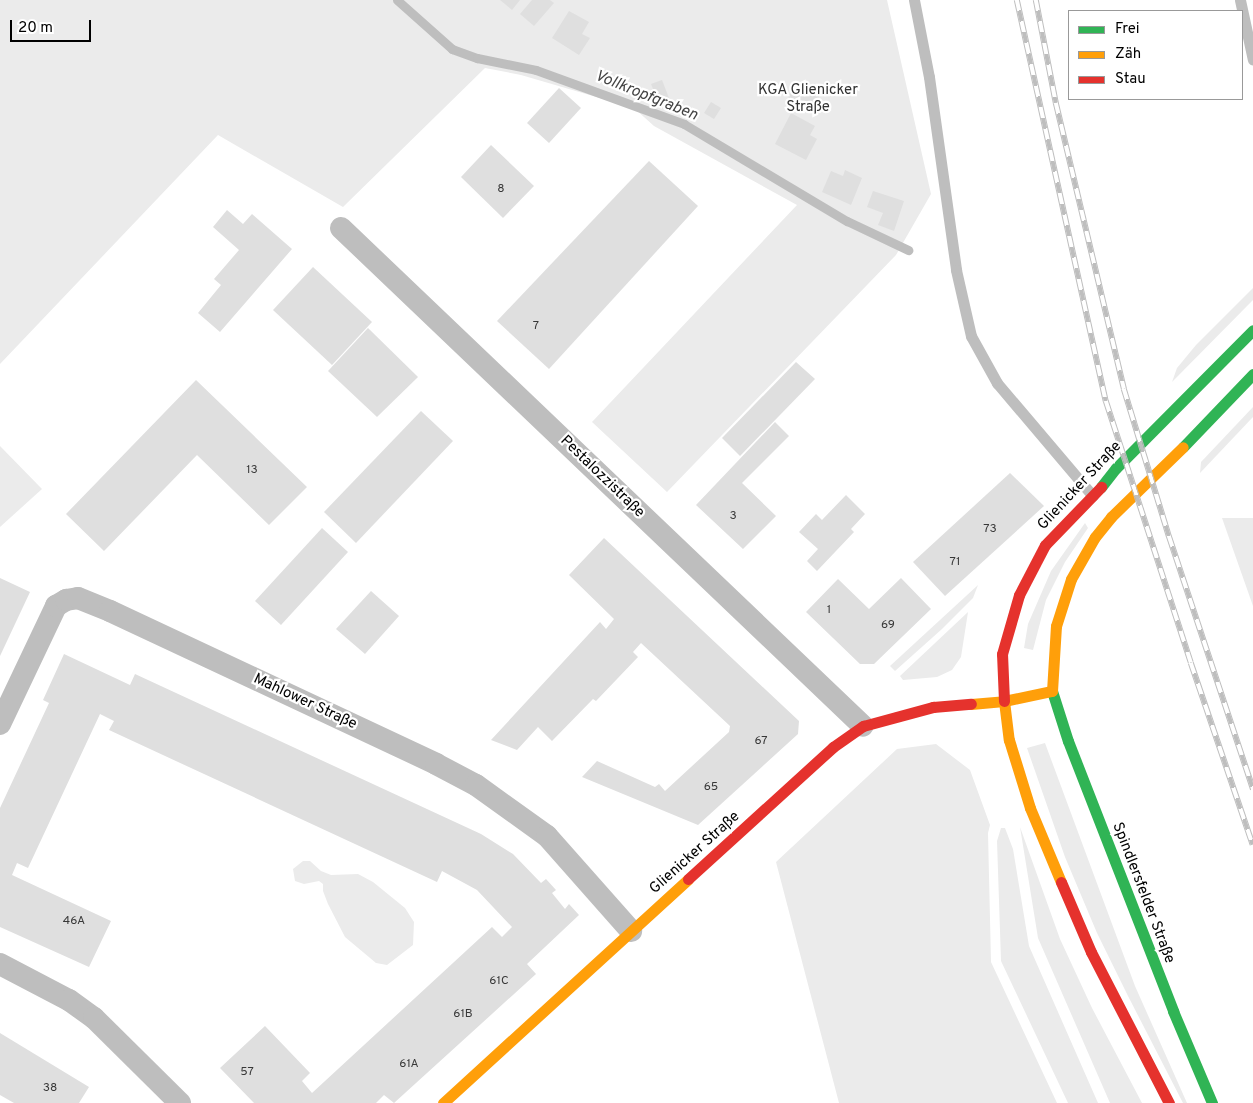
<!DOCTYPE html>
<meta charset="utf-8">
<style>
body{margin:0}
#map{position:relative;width:1253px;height:1103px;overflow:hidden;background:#fff;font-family:Overpass,sans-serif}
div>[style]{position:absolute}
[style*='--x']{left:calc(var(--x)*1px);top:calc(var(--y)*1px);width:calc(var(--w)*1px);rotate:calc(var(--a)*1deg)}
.green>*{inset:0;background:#ebebeb}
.stream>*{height:9px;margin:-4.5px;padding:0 4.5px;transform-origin:4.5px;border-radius:4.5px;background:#bebebe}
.building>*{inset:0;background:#dfdfdf}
.lane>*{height:11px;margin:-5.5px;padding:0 5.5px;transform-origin:5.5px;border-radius:5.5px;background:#bebebe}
.street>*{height:22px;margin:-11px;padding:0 11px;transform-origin:11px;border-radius:11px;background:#bebebe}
.fast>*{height:11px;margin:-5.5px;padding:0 5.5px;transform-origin:5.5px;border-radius:5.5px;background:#30b455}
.slow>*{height:11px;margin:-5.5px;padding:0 5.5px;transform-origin:5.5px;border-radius:5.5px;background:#ff9f0a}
.jam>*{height:11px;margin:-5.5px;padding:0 5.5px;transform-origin:5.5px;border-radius:5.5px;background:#e5322d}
.rail>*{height:5.5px;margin-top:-2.75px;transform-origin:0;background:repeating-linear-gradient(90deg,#fff 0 11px,#bebebe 0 22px);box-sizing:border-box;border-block:1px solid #bebebe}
span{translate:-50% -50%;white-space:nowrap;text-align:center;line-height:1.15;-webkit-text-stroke:4.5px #fff;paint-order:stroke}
.number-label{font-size:12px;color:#383838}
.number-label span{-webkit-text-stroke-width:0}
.park-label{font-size:15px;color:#323232}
.street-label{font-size:15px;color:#000}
.water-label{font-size:16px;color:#434343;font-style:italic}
.legend{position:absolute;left:1068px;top:10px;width:175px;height:90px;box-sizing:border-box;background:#fff;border:1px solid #999;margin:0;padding:6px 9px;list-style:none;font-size:15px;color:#000}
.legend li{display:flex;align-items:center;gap:10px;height:25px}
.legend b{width:25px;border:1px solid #999}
.scale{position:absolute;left:10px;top:20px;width:81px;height:22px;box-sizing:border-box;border:2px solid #000;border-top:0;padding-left:6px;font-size:15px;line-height:18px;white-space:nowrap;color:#000;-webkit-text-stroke:4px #fff;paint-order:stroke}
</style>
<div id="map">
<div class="green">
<div style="clip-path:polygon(0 0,887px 0,931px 194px,896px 255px,667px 492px,592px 422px,797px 205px,654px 126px,634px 108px,521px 75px,485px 68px,343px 207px,218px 135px,0 364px)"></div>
<div style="clip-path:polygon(1253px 288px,1253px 300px,1172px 382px,1177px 368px,1196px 345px)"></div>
<div style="clip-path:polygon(1253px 407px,1253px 417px,1200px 473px,1201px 462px)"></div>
<div style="clip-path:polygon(0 446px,42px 489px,0 527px)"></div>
<div style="clip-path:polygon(1222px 518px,1253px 518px,1253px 606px)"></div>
<div style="clip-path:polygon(1085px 523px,1088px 528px,1065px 562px,1046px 600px,1033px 650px,1024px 648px,1028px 624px,1051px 571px)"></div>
<div style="clip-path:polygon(978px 585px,973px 598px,942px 629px,895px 671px,890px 666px)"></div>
<div style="clip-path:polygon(968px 612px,961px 657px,952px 670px,937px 677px,903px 680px,900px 676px)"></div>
<div style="clip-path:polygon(1045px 743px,1135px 986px,1187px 1103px,1183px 1103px,1128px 996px,1097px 933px,1065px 857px,1027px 748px)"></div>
<div style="clip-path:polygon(936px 744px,970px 770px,990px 825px,988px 833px,991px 962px,1057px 1103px,839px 1103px,776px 862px,897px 749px)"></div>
<div style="clip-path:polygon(1020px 827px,1060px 939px,1092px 1008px,1142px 1103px,1110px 1103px,1038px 938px)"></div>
<div style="clip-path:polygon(1001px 828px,1005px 828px,1013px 849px,1029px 946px,1098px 1103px,1068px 1103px,1001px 961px,997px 841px)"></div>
<div style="clip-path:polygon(303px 861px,310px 861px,321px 871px,331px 875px,358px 874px,373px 882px,405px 908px,414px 922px,413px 945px,387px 965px,376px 963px,345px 937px,328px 904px,323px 891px,323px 884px,319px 881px,304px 884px,295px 881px,293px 869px)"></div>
</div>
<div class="stream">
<div style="--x:397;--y:0;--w:74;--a:41.7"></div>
<div style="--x:452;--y:49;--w:27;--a:20"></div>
<div style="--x:477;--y:58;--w:60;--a:11.5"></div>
<div style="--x:536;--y:70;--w:158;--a:20"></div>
<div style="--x:684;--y:124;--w:190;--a:30.8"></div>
<div style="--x:847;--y:221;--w:68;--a:25.4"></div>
</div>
<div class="building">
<div style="clip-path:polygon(500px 0,520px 0,512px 10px)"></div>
<div style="clip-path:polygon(532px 0,550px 0,554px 3px,534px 26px,520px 14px)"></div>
<div style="clip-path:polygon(569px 11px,589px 22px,582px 34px,590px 38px,579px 55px,552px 38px)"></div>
<div style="clip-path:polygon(662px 80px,669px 98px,658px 102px,651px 84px)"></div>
<div style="clip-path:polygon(797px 81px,821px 93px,812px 110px,788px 97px)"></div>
<div style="clip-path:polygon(559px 88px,581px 108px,549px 143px,527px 123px)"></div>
<div style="clip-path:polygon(711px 102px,721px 108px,714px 119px,704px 113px)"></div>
<div style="clip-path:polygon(791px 113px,815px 126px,810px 135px,817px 139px,806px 160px,775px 144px)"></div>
<div style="clip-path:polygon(491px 145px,534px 186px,503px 218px,461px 177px)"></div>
<div style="clip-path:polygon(649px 161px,698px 206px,549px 369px,497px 321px)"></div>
<div style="clip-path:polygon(845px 170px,862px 178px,851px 205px,822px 192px,831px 171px,843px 176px)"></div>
<div style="clip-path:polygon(873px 191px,904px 201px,894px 231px,878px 225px,883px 213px,867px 207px)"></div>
<div style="clip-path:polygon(227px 210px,243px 224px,252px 214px,292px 249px,220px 332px,198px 313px,221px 285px,214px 279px,239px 250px,213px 227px)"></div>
<div style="clip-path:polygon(313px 267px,372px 322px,332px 365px,273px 310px)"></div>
<div style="clip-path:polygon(368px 328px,418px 377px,377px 417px,328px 371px)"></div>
<div style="clip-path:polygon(796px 362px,815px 379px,740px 456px,722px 438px)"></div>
<div style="clip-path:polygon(196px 380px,307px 487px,269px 525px,197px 455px,104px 551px,66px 514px)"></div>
<div style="clip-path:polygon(421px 411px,453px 441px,356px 543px,324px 512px)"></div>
<div style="clip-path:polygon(775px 422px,789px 436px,742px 483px,776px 516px,743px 549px,696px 505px)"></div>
<div style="clip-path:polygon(1010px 473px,1044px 506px,945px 596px,913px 562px)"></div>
<div style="clip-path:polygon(846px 495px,865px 514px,851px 529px,854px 532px,817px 571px,807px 561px,818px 549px,799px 532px,816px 514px,822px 520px)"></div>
<div style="clip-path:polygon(322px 528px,348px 552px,281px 625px,255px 601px)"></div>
<div style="clip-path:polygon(604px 538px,799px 721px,798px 734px,698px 825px,582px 777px,597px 761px,655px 787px,659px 784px,665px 791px,729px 732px,730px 726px,641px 643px,633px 652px,638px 657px,596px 701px,593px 699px,552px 741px,538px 727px,517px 750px,491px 740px,600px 622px,606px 629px,614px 619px,569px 575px)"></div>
<div style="clip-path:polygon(0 578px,30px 592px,0 656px)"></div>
<div style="clip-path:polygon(901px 578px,931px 609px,874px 664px,860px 664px,806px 612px,838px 579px,869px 609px)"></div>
<div style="clip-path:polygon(371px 591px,399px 616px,365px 654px,336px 629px)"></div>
<div style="clip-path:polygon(64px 654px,130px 685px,135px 674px,481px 834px,513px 854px,541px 883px,546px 879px,556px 890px,552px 893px,565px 909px,569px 904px,579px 915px,527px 964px,536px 974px,394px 1103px,384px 1095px,376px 1103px,254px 1103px,220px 1068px,265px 1026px,310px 1073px,302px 1081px,312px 1093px,492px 927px,502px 937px,512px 927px,477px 890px,442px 871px,437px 882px,109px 730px,114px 721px,100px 714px,28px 868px,17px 863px,12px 875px,111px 921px,89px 967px,0 927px,0 808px,49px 703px,43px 700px)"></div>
<div style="clip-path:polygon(0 1033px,89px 1087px,79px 1103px,14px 1103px,0 1095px)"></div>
</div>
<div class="lane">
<div style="--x:914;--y:0;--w:78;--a:79"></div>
<div style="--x:929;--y:77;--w:195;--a:82"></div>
<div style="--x:956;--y:270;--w:68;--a:77.2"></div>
<div style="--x:971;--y:336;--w:54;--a:61"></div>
<div style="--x:997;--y:383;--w:148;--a:49.7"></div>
<div style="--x:1240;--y:0;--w:61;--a:77.8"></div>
</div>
<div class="street">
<div style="--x:341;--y:228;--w:721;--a:43.65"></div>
<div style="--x:0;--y:724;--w:131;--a:-64.6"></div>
<div style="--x:56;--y:606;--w:12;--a:-31"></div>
<div style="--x:66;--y:600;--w:12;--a:-9"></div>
<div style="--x:78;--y:598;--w:35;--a:22"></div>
<div style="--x:110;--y:611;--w:360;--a:25.1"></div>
<div style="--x:436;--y:764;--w:45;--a:27.7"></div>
<div style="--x:476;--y:785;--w:87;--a:35.7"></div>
<div style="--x:547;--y:836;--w:127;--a:48.5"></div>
<div style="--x:0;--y:964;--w:78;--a:27.6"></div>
<div style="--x:69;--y:1000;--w:31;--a:36"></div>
<div style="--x:94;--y:1018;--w:121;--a:44.7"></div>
</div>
<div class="fast">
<div style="--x:1183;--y:447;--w:101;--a:-46.2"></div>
<div style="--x:1101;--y:487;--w:24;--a:-52"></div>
<div style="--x:1116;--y:468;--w:194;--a:-45.2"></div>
<div style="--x:1052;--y:691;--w:52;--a:72.3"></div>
<div style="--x:1068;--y:741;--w:290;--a:68.7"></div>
<div style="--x:1173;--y:1011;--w:100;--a:67"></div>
</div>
<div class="slow">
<div style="--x:1004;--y:701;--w:39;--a:83"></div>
<div style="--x:1009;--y:740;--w:71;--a:72.8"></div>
<div style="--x:1030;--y:808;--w:80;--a:67.3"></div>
<div style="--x:971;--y:704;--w:33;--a:-5"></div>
<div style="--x:1004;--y:701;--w:49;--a:-11.8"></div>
<div style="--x:1052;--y:691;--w:65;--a:-86.5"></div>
<div style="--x:1056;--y:626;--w:49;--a:-72.3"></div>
<div style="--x:1071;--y:579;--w:48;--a:-60.3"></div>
<div style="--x:1095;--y:537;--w:26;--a:-51"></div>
<div style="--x:1111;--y:517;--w:100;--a:-44.2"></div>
<div style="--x:443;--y:1103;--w:332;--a:-42.4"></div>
</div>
<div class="jam">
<div style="--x:1004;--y:701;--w:47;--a:-92.4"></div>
<div style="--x:1002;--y:654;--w:61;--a:-73.9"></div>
<div style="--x:1019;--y:595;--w:56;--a:-62.5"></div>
<div style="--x:1045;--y:545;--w:81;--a:-46"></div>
<div style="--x:688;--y:879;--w:196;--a:-42.3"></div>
<div style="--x:833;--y:747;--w:37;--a:-35"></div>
<div style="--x:863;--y:726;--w:73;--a:-15.2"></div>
<div style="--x:933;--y:707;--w:38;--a:-5"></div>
<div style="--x:1061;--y:882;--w:76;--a:66.8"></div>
<div style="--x:1091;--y:952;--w:170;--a:62.7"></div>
</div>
<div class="rail">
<div style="--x:1017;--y:0;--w:411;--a:77.5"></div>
<div style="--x:1106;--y:401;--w:275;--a:72"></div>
<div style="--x:1191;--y:663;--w:192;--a:71.2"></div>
<div style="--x:1036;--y:0;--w:105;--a:79"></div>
<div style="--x:1056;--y:103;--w:294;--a:76.6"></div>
<div style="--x:1124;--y:389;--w:154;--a:73"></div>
<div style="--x:1169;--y:536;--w:267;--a:71.6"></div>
</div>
<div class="number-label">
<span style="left:501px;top:190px">8</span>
<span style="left:536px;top:327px">7</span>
<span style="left:252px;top:471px">13</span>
<span style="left:733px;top:517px">3</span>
<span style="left:990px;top:530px">73</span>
<span style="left:955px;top:563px">71</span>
<span style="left:829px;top:611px">1</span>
<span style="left:888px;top:626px">69</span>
<span style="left:761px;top:742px">67</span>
<span style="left:711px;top:788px">65</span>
<span style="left:74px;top:922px">46A</span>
<span style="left:499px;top:982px">61C</span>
<span style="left:463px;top:1015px">61B</span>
<span style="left:409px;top:1065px">61A</span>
<span style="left:247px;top:1073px">57</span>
<span style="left:50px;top:1089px">38</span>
</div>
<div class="park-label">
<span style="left:808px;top:99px">KGA Glienicker<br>Straße</span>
</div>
<div class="street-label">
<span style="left:602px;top:477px;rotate:44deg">Pestalozzistraße</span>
<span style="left:1080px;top:486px;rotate:-47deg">Glienicker Straße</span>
<span style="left:305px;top:702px;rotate:25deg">Mahlower Straße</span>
<span style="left:695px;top:853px;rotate:-42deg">Glienicker Straße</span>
<span style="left:1143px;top:893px;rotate:69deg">Spindlersfelder Straße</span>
</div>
<div class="water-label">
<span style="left:646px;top:96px;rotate:22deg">Vollkropfgraben</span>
</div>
<ul class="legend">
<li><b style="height:6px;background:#30b455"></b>Frei</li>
<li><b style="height:6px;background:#ff9f0a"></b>Zäh</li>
<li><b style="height:6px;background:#e5322d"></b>Stau</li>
</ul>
<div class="scale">20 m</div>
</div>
